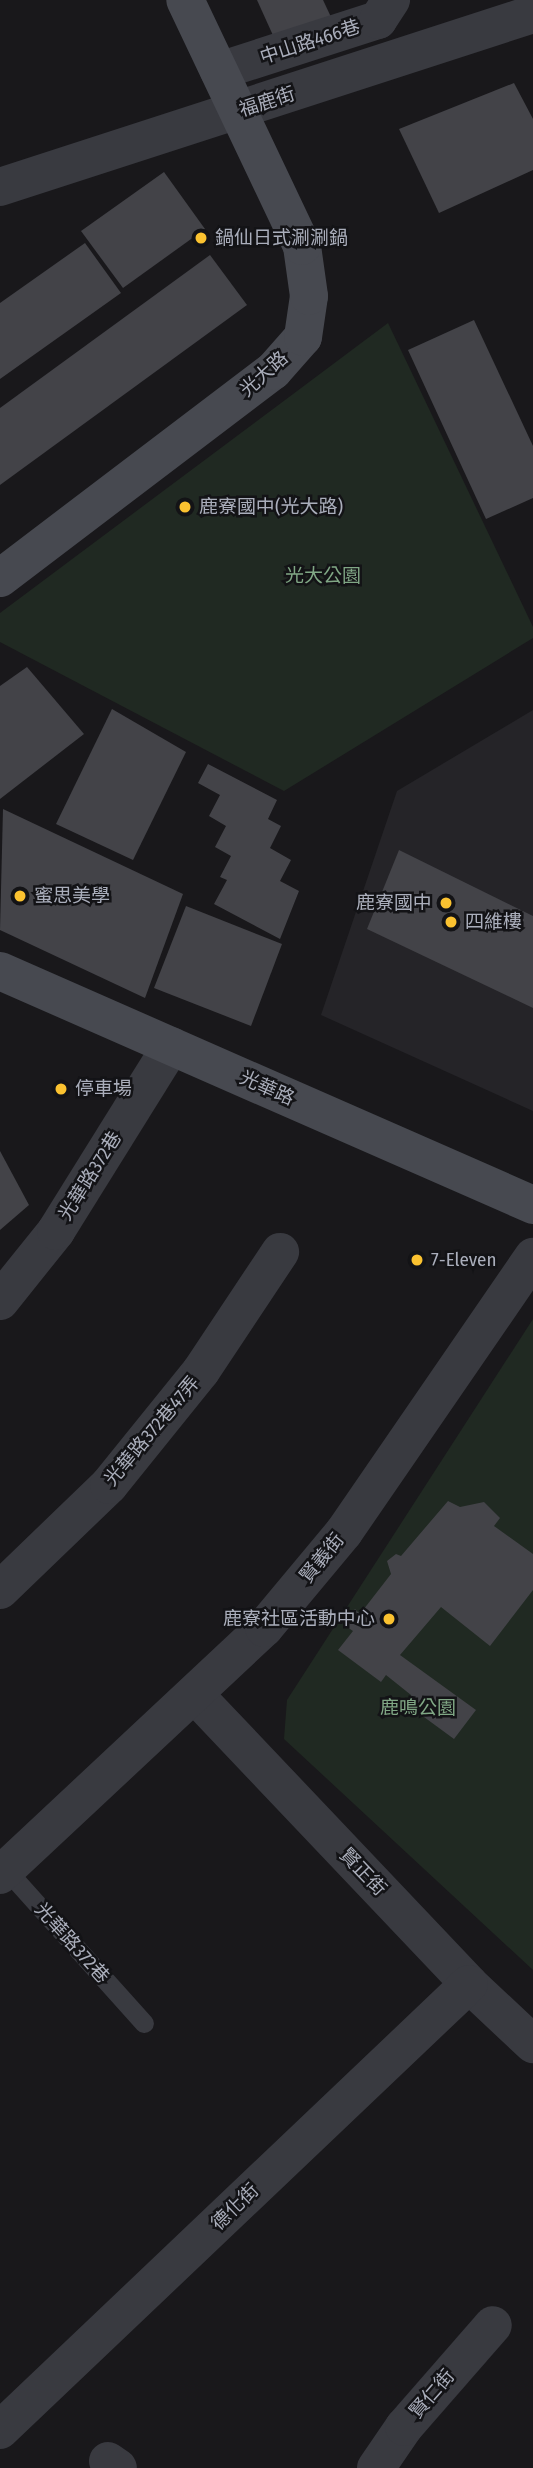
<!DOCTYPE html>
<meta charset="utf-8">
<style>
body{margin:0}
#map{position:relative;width:533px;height:2468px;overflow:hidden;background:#19181b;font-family:"Fira Sans Condensed","Noto Sans TC",sans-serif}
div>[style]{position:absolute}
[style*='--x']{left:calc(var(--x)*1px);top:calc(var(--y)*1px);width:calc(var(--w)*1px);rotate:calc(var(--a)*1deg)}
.built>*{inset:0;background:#252428}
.green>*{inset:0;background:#202922}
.building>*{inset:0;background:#434348}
.lane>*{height:19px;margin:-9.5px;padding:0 9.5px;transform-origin:9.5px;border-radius:9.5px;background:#393a40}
.street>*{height:38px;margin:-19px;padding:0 19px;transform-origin:19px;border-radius:19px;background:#393a40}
.secondary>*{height:38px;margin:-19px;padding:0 19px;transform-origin:19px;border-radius:19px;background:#474950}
.dots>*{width:19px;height:19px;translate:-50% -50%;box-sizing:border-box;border:4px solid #131316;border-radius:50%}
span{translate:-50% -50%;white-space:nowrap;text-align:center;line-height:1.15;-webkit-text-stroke:5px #131316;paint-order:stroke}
.street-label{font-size:19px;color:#aaaebb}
.poi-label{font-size:19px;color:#aaaebb}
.left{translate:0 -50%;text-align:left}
.right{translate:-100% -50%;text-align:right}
.park-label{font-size:19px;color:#80a785}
</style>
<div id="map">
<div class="built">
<div style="clip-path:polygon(533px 710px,533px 1111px,321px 1015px,397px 791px)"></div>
</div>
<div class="green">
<div style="clip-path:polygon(388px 323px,533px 627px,533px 638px,284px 791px,0 642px,0 613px)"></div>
<div style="clip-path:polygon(533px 1319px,533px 1970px,284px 1739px,287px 1700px)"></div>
</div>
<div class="building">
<div style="clip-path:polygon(257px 0,323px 0,331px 17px,276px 42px)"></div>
<div style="clip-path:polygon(514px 83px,533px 119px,533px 170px,439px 213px,399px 129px)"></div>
<div style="clip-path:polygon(164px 172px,205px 229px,123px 288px,81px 231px)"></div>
<div style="clip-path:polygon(85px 243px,121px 293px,0 379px,0 303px)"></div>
<div style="clip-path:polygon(210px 255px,247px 305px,0 485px,0 408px)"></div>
<div style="clip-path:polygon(474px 320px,533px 446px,533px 498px,486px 519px,408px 350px)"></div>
<div style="clip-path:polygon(27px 667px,84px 734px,0 799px,0 686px)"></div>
<div style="clip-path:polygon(112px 709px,186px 752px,133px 860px,56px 824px)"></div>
<div style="clip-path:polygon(208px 764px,277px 800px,268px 819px,281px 826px,270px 848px,291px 860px,280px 881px,299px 891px,280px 939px,214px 904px,227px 880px,220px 877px,231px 856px,215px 847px,226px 826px,209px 816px,220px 795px,198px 783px)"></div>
<div style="clip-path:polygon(3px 809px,183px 894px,145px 998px,0 930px)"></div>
<div style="clip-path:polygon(399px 850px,533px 916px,533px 1008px,367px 929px)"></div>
<div style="clip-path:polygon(186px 906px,282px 944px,251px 1026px,154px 988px)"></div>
<div style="clip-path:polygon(0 1151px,29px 1205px,0 1230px)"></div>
<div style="clip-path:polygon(448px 1501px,460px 1507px,484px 1502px,500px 1518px,494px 1526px,533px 1554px,533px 1590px,490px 1646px,441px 1607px,400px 1655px,476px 1710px,454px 1739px,409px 1706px,411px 1695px,386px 1675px,381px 1682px,338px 1650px,353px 1631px,344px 1625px,355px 1609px,360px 1614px,391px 1574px,387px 1561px,396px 1554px,401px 1556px)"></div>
</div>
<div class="lane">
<div style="--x:3;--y:1866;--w:211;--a:48.1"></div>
</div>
<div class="street">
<div style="--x:219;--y:71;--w:167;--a:-17.8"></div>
<div style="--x:378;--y:20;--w:24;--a:-57"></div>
<div style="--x:0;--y:187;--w:560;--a:-17.98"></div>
<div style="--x:0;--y:1301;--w:90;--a:-51.3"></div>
<div style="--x:56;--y:1231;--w:218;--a:-58.1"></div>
<div style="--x:0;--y:1590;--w:151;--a:-43.9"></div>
<div style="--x:109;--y:1485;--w:146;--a:-51.1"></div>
<div style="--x:201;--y:1371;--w:143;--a:-56.4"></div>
<div style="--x:196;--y:1696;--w:397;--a:46.5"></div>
<div style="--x:469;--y:1984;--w:88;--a:43.2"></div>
<div style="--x:0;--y:1875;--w:362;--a:-43.1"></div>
<div style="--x:264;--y:1628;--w:125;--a:-50.2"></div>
<div style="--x:344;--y:1532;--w:334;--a:-55.5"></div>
<div style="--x:0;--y:2430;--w:647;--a:-43.56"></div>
<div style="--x:108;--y:2461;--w:12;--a:35"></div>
<div style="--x:376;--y:2468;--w:50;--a:-55.7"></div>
<div style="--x:404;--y:2427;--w:135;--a:-48.9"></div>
</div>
<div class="secondary">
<div style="--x:0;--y:578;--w:343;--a:-37.2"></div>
<div style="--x:273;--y:371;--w:45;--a:-48.6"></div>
<div style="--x:303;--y:337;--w:41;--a:-81.7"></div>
<div style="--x:309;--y:296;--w:50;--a:-98"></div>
<div style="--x:302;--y:246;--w:272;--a:-115.4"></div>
<div style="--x:0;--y:971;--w:582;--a:23.7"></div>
</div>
<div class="dots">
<div style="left:201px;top:238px;background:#fbc230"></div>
<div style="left:185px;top:507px;background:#fbc230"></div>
<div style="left:20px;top:896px;background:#fbc230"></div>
<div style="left:446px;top:903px;background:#fbc230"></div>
<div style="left:451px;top:922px;background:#fbc230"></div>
<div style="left:61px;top:1089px;background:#fbc230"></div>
<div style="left:417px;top:1260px;background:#fbc230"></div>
<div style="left:389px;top:1619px;background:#fbc230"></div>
</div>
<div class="street-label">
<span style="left:310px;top:42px;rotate:-18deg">中山路466巷</span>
<span style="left:267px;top:102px;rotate:-18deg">福鹿街</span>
<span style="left:264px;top:374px;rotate:-42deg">光大路</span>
<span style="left:267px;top:1088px;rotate:24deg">光華路</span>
<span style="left:90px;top:1176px;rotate:-58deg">光華路372巷</span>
<span style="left:152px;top:1431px;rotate:-50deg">光華路372巷47弄</span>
<span style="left:322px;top:1558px;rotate:-51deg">賢義街</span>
<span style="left:363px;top:1872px;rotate:46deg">賢正街</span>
<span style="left:72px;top:1943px;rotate:48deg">光華路372巷</span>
<span style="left:235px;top:2207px;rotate:-44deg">德化街</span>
<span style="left:432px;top:2394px;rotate:-49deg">賢仁街</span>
</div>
<div class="poi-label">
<span class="left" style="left:215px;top:238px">鍋仙日式涮涮鍋</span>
<span class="left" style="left:199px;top:507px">鹿寮國中(光大路)</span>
<span class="left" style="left:34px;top:896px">蜜思美學</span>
<span class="right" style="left:432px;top:903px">鹿寮國中</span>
<span class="left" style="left:465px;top:922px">四維樓</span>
<span class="left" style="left:75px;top:1089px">停車場</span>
<span class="left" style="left:431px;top:1260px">7-Eleven</span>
<span class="right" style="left:375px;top:1619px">鹿寮社區活動中心</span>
</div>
<div class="park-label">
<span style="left:323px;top:576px">光大公園</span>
<span style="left:418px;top:1708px">鹿鳴公園</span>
</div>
</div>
